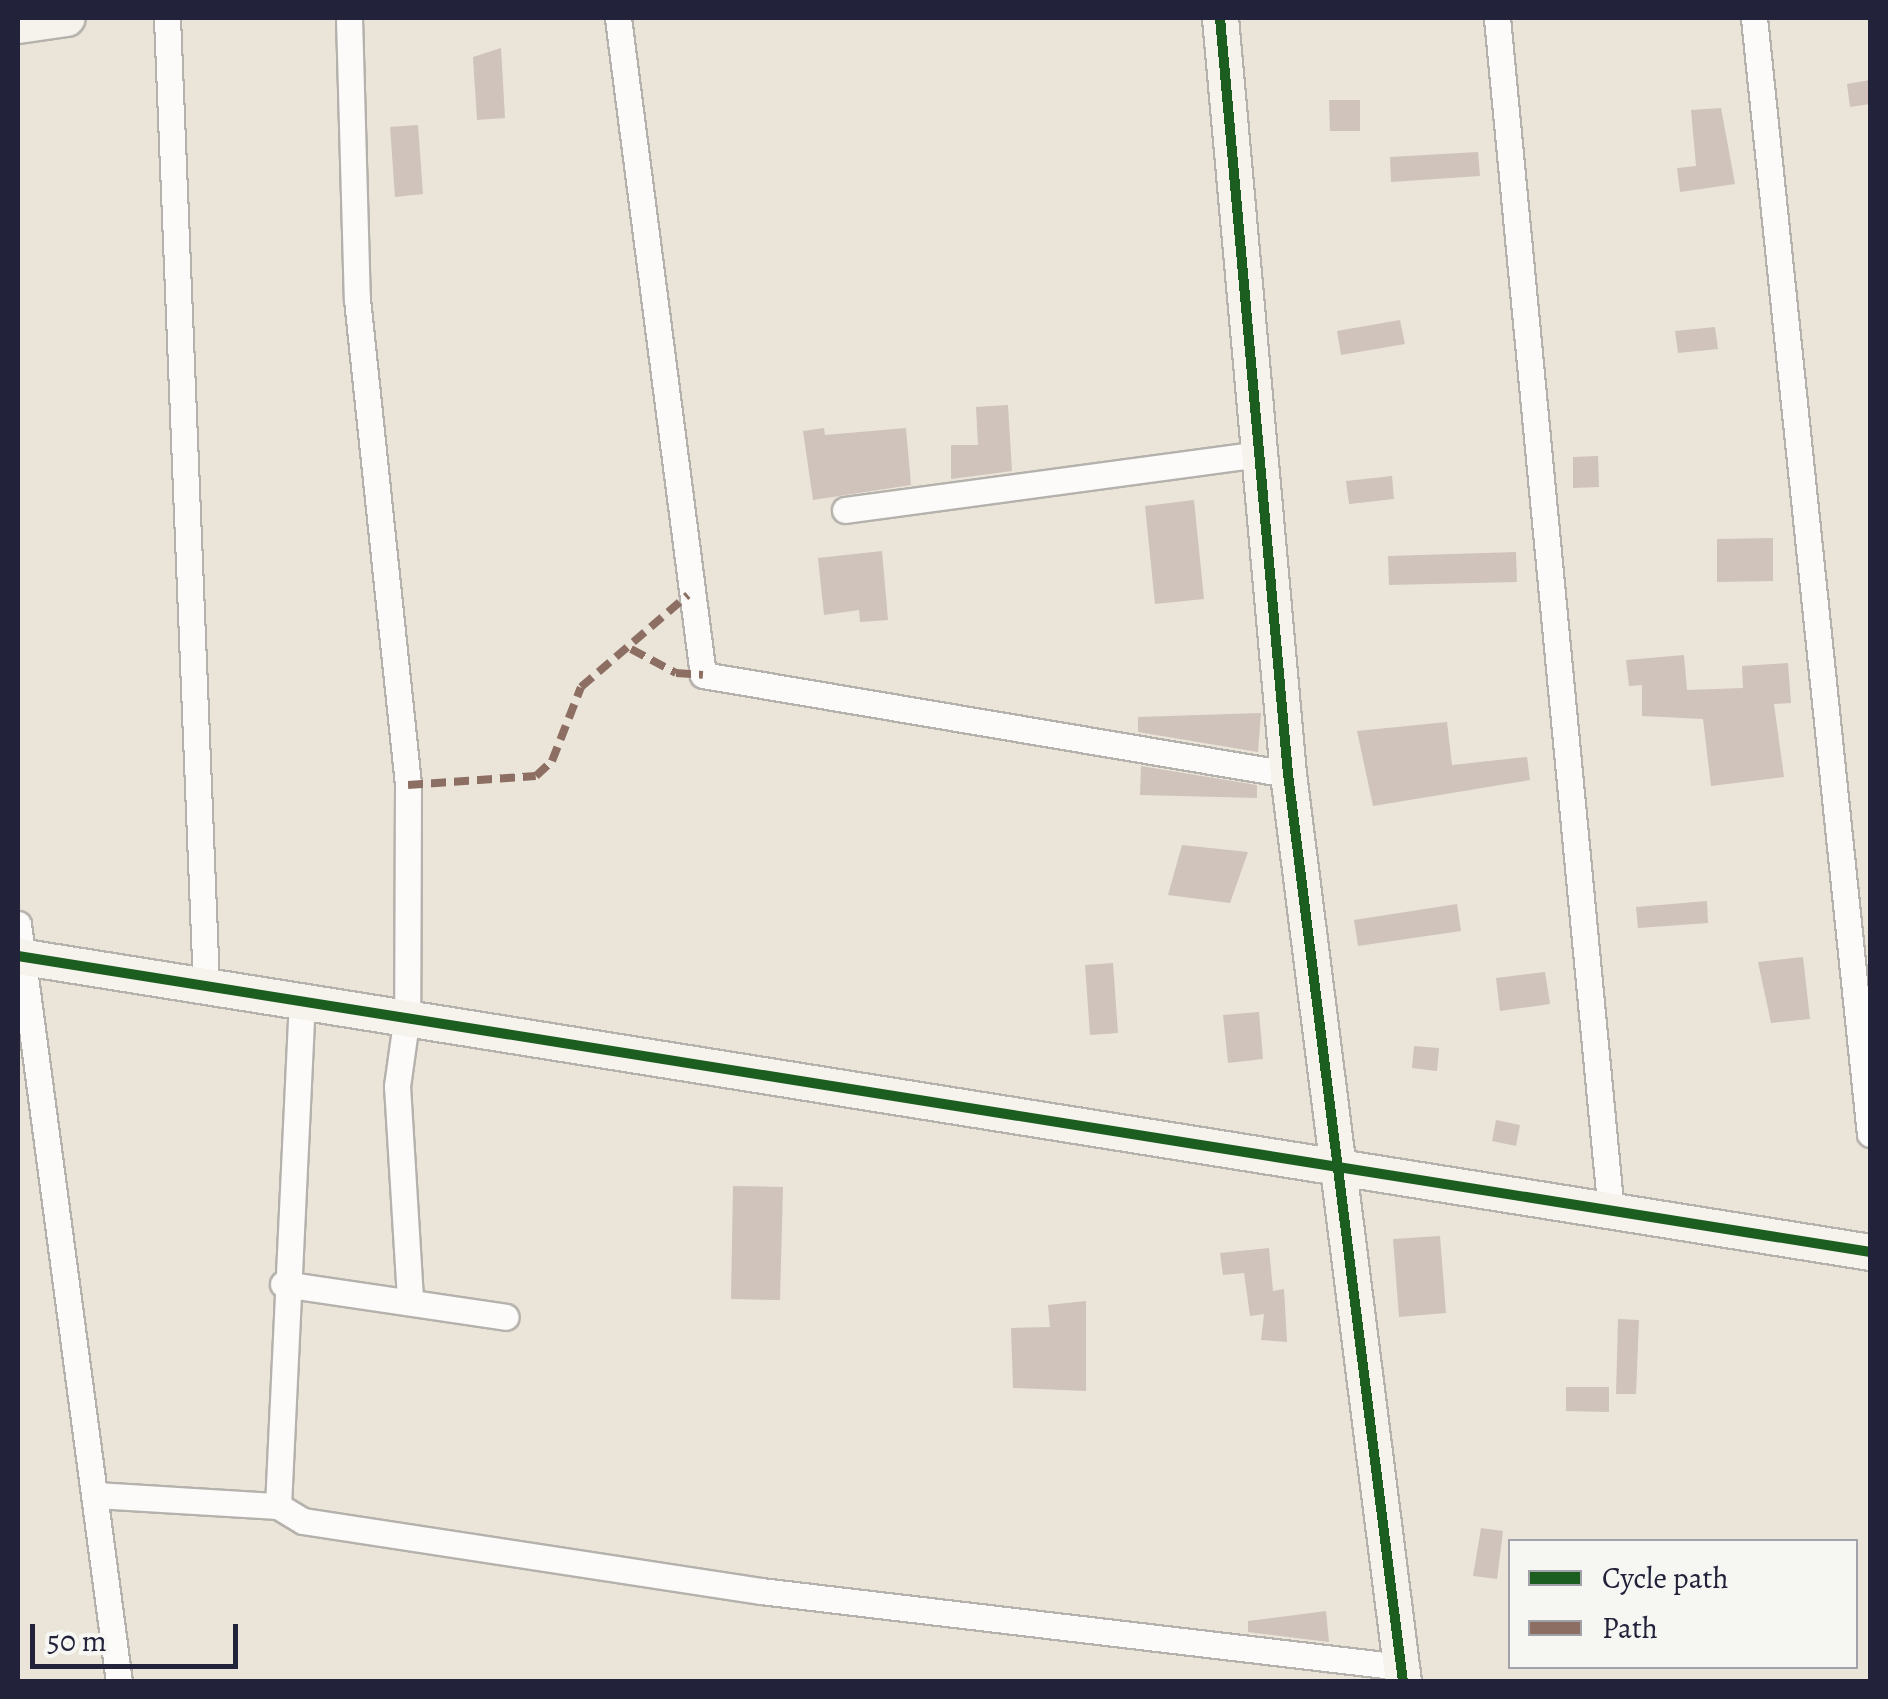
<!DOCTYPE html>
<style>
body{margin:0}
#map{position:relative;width:1888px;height:1699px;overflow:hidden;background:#ebe5d9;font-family:Alegreya,serif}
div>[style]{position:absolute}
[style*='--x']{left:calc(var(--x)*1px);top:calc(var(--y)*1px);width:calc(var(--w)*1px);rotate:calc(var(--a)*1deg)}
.building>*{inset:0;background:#cfc3bb}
.roads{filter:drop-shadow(2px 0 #b5b1ac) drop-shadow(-2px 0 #b5b1ac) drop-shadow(0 2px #b5b1ac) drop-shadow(0 -2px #b5b1ac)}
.street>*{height:25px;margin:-12.5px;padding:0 12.5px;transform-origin:12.5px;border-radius:12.5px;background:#fcfbf9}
.secondary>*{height:35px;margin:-17.5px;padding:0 17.5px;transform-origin:17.5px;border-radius:17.5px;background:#f6f2ec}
.quiet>*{height:8px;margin-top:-4px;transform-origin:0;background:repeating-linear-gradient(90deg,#8d6e63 0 15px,transparent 0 23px)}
.cycleway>*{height:10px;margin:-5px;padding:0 5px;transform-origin:5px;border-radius:5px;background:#1b5e20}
span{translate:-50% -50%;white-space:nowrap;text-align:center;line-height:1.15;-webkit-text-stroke:8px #f6f6f2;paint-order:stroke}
.frame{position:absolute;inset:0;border:20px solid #22223b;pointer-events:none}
.legend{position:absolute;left:1508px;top:1539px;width:350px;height:130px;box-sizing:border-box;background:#f6f6f2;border:2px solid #a1a1a9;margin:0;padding:12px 18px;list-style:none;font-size:30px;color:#22223b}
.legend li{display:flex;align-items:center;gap:20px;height:50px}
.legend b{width:50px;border:2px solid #a1a1a9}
.scale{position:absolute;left:30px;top:1624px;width:208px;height:45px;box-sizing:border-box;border:5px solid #22223b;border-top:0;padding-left:12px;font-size:30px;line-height:35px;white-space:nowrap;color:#22223b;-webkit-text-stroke:8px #f6f6f2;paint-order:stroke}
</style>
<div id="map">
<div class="building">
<div style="clip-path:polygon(501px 48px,505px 118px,477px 120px,473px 57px)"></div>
<div style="clip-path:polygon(1870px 80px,1870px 104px,1850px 107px,1847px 84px)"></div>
<div style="clip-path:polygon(1329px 100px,1360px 100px,1360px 131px,1330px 131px)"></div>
<div style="clip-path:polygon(1721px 108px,1735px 184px,1680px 192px,1677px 168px,1696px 166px,1691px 110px)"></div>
<div style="clip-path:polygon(418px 125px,423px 194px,395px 197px,390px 127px)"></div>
<div style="clip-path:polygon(1478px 152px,1480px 176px,1391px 182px,1390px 157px)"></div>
<div style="clip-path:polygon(1400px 320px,1405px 344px,1341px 355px,1337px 331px)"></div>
<div style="clip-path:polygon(1715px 327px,1718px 349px,1678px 353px,1675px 331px)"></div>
<div style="clip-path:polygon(1008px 405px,1012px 471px,951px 479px,951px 445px,978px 445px,976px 407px)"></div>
<div style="clip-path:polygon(824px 428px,825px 435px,906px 428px,911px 485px,813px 500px,803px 431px)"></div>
<div style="clip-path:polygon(1598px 456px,1599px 487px,1573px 488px,1573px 457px)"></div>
<div style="clip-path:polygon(1392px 476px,1394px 499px,1349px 504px,1346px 481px)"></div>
<div style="clip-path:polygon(1194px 500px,1204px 599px,1155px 604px,1145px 506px)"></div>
<div style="clip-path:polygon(1773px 538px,1773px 581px,1717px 582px,1717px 539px)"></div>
<div style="clip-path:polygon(882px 551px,888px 620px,860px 622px,859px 610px,824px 615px,818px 558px)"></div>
<div style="clip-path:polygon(1516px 552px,1517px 582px,1389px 585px,1388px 556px)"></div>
<div style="clip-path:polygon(1684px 655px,1687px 690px,1743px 688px,1742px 666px,1788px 663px,1791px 703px,1774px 704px,1784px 777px,1711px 786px,1703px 719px,1642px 716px,1642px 685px,1629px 686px,1626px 660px)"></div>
<div style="clip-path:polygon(1261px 713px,1258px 752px,1138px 732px,1138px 717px)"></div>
<div style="clip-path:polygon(1447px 722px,1452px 765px,1527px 757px,1530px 780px,1373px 806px,1357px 731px)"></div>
<div style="clip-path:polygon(1141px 766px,1257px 785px,1257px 798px,1140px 795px)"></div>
<div style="clip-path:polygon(1182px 845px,1248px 852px,1230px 903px,1168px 895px)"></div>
<div style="clip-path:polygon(1707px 901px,1708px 923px,1638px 928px,1636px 907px)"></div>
<div style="clip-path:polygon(1457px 904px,1461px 931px,1358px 946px,1354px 920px)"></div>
<div style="clip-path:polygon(1803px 957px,1810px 1019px,1771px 1023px,1758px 962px)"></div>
<div style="clip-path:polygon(1113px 963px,1118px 1033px,1090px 1035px,1085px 965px)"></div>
<div style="clip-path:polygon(1545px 972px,1550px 1004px,1500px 1011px,1496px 978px)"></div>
<div style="clip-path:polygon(1259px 1012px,1263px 1059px,1228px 1063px,1223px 1015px)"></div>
<div style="clip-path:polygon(1414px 1046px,1439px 1048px,1437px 1071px,1412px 1068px)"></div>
<div style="clip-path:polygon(1496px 1120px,1520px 1125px,1516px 1146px,1492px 1141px)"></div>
<div style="clip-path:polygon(733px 1186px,783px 1187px,780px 1300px,731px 1299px)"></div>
<div style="clip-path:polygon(1440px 1236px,1446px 1313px,1399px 1317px,1393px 1239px)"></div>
<div style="clip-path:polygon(1269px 1248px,1273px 1291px,1284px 1289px,1287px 1342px,1261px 1340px,1264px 1314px,1250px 1316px,1244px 1273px,1223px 1275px,1220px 1253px)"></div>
<div style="clip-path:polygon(1086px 1301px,1086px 1391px,1013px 1388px,1011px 1328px,1050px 1327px,1048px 1305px)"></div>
<div style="clip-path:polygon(1618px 1319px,1639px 1320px,1636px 1394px,1616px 1394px)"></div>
<div style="clip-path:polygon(1566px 1387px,1609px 1387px,1609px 1412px,1566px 1411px)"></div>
<div style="clip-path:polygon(1481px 1528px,1503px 1531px,1497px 1579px,1473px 1576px)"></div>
<div style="clip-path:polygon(1326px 1611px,1329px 1642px,1248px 1632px,1248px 1621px)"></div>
</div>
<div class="roads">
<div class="street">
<div style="--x:167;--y:18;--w:968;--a:87.69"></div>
<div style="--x:349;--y:18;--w:281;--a:88.4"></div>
<div style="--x:357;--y:299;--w:489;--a:84"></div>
<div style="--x:408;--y:785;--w:230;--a:90.2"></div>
<div style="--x:407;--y:1015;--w:72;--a:98"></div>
<div style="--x:397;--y:1086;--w:214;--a:86.5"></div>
<div style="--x:618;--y:18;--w:662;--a:82.63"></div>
<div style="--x:703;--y:675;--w:593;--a:9.61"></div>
<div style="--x:1497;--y:18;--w:1200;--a:84.55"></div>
<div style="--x:1754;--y:18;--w:1122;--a:84.07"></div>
<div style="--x:845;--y:510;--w:418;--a:-7.7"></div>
<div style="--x:18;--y:924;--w:765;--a:82.41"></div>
<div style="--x:302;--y:999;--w:508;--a:92.71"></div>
<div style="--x:278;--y:1506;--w:29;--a:31"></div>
<div style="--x:303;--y:1521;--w:463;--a:8.7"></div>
<div style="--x:761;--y:1591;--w:644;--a:6.77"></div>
<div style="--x:283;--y:1284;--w:225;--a:8.4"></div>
<div style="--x:96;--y:1495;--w:182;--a:3.5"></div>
</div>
<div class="secondary">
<div style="--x:1220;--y:18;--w:759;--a:84.86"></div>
<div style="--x:1288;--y:774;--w:915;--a:82.78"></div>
<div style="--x:18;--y:25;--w:49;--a:-8.3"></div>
<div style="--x:18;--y:956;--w:1876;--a:9.08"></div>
</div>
</div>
<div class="quiet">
<div style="--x:631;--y:649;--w:51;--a:28.1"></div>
<div style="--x:676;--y:673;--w:27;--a:4"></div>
<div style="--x:408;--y:785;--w:128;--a:-4"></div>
<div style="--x:536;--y:776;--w:22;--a:-43"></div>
<div style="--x:552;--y:761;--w:79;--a:-68.6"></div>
<div style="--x:581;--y:687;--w:141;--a:-40.7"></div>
</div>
<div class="cycleway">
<div style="--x:1220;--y:18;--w:759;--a:84.86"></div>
<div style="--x:1288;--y:774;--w:915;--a:82.78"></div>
<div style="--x:18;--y:956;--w:1876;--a:9.08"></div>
</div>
<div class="frame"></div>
<ul class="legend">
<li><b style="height:12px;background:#1b5e20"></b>Cycle path</li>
<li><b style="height:12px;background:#8d6e63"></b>Path</li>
</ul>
<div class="scale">50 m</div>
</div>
